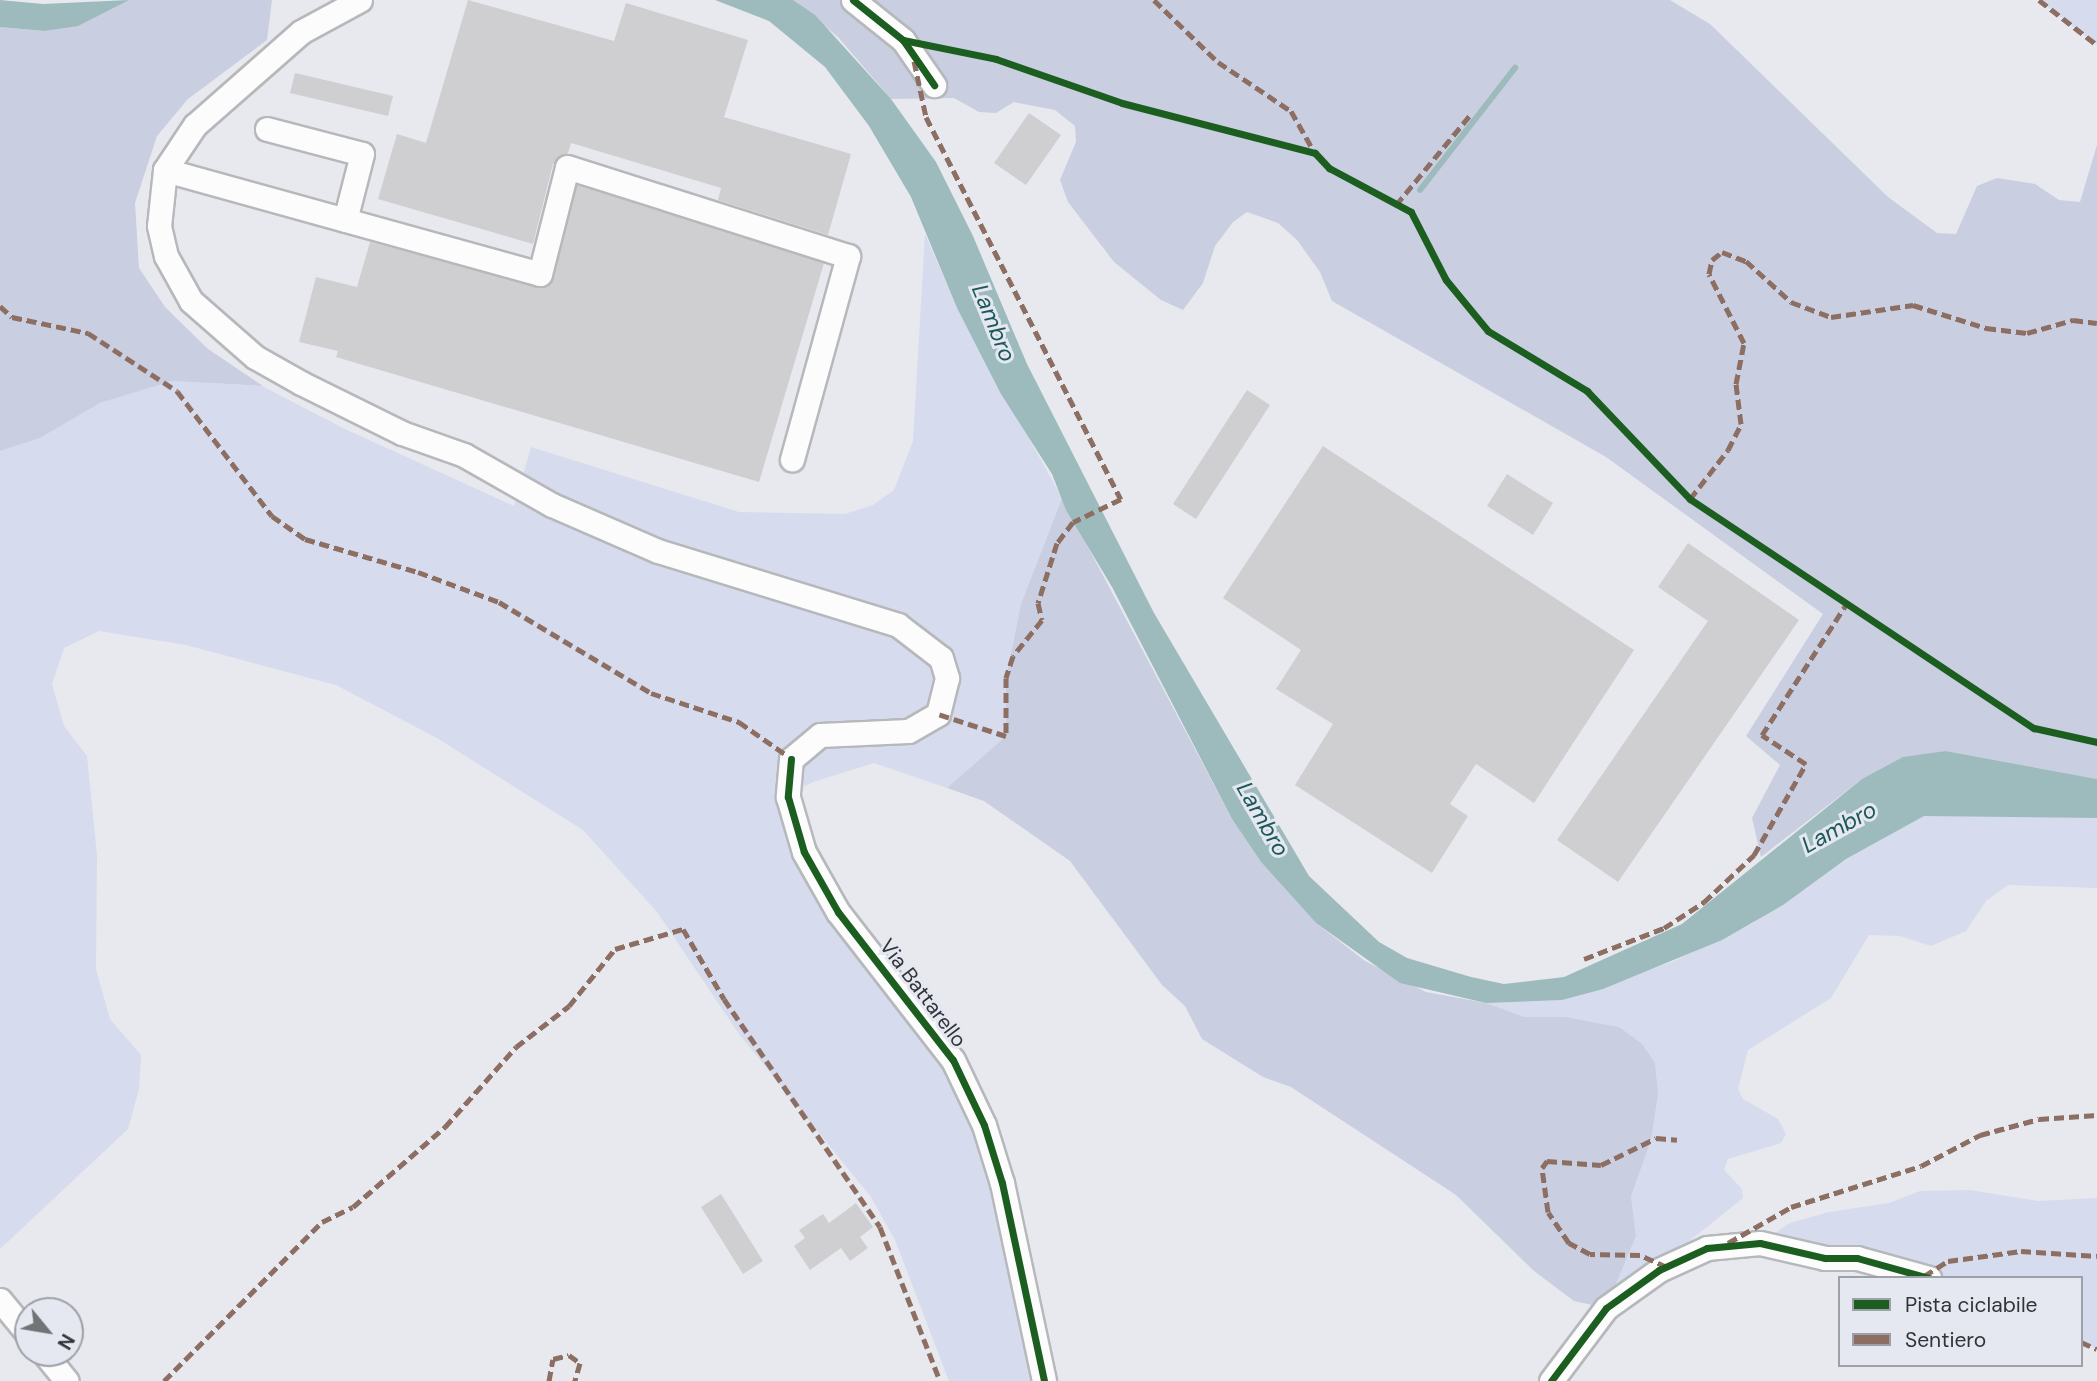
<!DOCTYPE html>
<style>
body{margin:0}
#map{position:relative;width:2097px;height:1381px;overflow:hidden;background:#e8e9ee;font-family:"DM Sans",sans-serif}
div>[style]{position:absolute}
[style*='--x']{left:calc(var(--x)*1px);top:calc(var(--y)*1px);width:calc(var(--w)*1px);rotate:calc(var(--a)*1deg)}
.green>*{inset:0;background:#d6dbed}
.forest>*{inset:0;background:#c9cee1}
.water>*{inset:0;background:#9dbbbd}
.stream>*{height:6px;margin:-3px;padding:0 3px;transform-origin:3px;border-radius:3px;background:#9dbbbd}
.building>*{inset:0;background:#cfced1}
.roads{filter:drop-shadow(2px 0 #b6b8bb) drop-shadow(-2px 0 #b6b8bb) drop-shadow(0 2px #b6b8bb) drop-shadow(0 -2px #b6b8bb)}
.minor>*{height:23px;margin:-11.5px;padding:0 11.5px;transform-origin:11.5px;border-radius:11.5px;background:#fcfcfc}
.quiet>*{height:5px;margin-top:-2.5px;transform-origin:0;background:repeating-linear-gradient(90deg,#8d6e63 0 10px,transparent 0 15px)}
.cycleway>*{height:7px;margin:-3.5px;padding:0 3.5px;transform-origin:3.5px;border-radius:3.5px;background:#1b5e20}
span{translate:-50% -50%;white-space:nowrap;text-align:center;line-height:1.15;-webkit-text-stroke:6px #e5e8f1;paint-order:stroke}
.street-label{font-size:21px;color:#313336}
.water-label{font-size:23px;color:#1d585a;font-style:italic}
.legend{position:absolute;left:1838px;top:1276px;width:245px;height:91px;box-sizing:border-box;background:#e5e8f1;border:2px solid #9da0a6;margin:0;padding:9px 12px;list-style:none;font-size:21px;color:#313336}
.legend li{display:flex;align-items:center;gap:14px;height:35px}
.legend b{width:35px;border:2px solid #9da0a6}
.north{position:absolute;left:14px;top:1297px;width:70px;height:70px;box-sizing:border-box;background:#e5e8f1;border:2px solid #9da0a6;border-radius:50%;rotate:120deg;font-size:19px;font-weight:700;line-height:28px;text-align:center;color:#313336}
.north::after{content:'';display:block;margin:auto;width:24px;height:32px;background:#717376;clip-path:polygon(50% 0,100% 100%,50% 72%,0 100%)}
</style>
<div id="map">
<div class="green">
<div style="clip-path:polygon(2039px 0,2097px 0,2097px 45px,2042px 3px)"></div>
<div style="clip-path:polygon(925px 234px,957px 308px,1062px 498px,1021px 604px,1006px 678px,1006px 736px,947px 788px,874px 763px,813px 782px,799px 789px,794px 822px,984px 1125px,1044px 1381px,949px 1381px,895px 1240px,871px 1197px,739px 1034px,657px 912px,583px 830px,437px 738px,336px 685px,186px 645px,99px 631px,64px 648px,52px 684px,64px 726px,87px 756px,97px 855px,96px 969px,110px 1019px,141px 1055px,139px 1089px,128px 1129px,0 1249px,0 451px,40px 438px,100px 403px,172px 381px,262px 386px,345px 429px,514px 506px,531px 447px,739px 512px,845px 514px,873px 505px,894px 490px,913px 441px)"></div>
<div style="clip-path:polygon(1925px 815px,2097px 818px,2097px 888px,2008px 885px,1986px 901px,1966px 931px,1931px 946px,1900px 936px,1869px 935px,1831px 998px,1748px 1050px,1738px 1089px,1743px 1099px,1778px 1119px,1786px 1134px,1781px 1143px,1728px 1159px,1724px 1170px,1742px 1189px,1743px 1198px,1606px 1308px,1636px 1236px,1631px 1196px,1651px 1139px,1658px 1095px,1619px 1027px,1566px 1017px,1525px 1017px,1486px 1003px,1562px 1000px,1672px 962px,1751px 924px,1846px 859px)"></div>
<div style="clip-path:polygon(1970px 1190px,2038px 1201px,2097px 1198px,2097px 1349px,2081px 1342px,2081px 1278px,1929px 1278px,1760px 1243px,1790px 1223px,1829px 1212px,1889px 1203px,1920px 1191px)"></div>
</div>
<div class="forest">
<div style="clip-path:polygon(129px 0,272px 0,267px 40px,188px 99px,157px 136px,135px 203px,139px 268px,165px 307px,208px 349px,263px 386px,172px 381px,100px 403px,40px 438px,0 451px,0 27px,44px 31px)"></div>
<div style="clip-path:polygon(793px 0,1670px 0,1710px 24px,1888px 197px,1937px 233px,1956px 234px,1977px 186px,1997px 178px,2035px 184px,2059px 200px,2080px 202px,2097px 145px,2097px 779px,1946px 751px,1862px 779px,1761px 857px,1752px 818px,1780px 765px,1746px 736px,1823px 614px,1606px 457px,1332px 301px,1320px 272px,1297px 240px,1278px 223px,1247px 212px,1233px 222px,1215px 246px,1203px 283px,1183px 310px,1161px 300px,1114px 262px,1068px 202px,1060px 180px,1076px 142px,1075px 126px,1055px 110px,1014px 102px,996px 113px,979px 112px,954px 98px,891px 99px,838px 37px)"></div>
<div style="clip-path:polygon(1062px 498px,1232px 819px,1261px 862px,1316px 923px,1365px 961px,1426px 992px,1486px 1003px,1525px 1017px,1566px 1017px,1619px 1027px,1642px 1044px,1655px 1063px,1658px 1095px,1651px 1140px,1631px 1196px,1636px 1236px,1606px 1308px,1574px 1301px,1534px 1271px,1456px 1195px,1291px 1087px,1263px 1077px,1202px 1039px,1185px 1006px,1162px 985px,1070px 861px,984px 801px,947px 788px,1006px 736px,1006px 678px,1021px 604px)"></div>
</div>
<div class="water">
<div style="clip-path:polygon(0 0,43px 4px,129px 0,78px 26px,44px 31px,0 27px)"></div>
<div style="clip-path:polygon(715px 0,793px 0,815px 15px,891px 99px,936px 162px,973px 236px,1027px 364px,1154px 613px,1309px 876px,1379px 942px,1407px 958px,1471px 977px,1504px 984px,1564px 977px,1682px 924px,1862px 779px,1903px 757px,1946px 751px,2097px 779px,2097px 818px,1924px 816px,1846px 859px,1783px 905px,1722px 940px,1603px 989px,1562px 1000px,1486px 1003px,1400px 983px,1316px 923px,1261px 862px,1232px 819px,1112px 587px,1066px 510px,1052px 474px,1001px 394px,957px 308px,911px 197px,869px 126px,825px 67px,769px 21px)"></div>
</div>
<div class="stream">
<div style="--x:1420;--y:190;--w:155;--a:-52.1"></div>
</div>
<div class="building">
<div style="clip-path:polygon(468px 0,614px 41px,626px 3px,748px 40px,724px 117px,851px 154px,828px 235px,718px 200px,721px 188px,571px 143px,568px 153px,553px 164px,533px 244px,378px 199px,397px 134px,426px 143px)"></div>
<div style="clip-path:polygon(295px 73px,393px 96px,388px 116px,290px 93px)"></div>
<div style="clip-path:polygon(1029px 113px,1061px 135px,1026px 185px,994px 163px)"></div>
<div style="clip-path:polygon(577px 185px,824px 263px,759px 482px,336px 357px,338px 351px,299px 342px,316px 277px,357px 287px,370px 242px,545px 288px,554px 277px)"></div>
<div style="clip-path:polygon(1247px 390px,1270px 405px,1196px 519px,1173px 504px)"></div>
<div style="clip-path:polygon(1323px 446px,1634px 650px,1534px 803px,1476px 764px,1450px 804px,1468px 816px,1432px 873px,1295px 785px,1333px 724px,1276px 689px,1301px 650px,1223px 598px)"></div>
<div style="clip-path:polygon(1507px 474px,1553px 503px,1533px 535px,1487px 506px)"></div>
<div style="clip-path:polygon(1688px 543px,1799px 620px,1618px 882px,1557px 840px,1708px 621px,1658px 587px)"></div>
<div style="clip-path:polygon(721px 1194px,763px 1261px,743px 1274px,701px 1207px)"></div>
<div style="clip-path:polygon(856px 1203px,873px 1227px,860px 1237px,868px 1248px,850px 1261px,841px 1248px,810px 1270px,794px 1246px,805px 1238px,799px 1230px,823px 1214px,829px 1223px)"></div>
</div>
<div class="roads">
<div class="minor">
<div style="--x:360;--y:0;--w:67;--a:151.5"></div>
<div style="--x:301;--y:32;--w:141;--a:138.7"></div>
<div style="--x:195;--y:125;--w:54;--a:123.7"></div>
<div style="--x:165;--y:170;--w:56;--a:96.1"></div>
<div style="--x:159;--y:226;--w:31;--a:77"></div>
<div style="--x:166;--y:256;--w:51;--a:60.9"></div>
<div style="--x:191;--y:301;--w:85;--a:41.2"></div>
<div style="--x:255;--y:357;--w:53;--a:29.5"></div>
<div style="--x:301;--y:383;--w:113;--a:26.3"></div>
<div style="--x:402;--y:433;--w:66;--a:19.5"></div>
<div style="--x:464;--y:455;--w:101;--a:29.6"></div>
<div style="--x:552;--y:505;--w:116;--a:23.5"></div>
<div style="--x:658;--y:551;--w:251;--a:17.1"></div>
<div style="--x:898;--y:625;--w:54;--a:37.5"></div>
<div style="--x:941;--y:658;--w:21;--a:73"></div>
<div style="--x:947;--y:678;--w:37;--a:104"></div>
<div style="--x:938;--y:714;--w:34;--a:150"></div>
<div style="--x:908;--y:731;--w:88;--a:177.4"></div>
<div style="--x:820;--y:735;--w:38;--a:140"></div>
<div style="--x:791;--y:759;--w:38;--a:95"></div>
<div style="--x:788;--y:797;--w:57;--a:73.8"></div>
<div style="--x:804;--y:852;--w:69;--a:60.5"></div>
<div style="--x:838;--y:912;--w:187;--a:52.2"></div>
<div style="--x:953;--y:1060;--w:72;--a:64.5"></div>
<div style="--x:984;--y:1125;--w:61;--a:72.8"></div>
<div style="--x:1002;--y:1183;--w:202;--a:78"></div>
<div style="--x:853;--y:0;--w:64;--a:38.7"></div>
<div style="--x:903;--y:40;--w:55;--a:55.4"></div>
<div style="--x:267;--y:129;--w:98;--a:14.7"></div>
<div style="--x:362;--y:154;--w:68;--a:104.4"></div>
<div style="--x:165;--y:170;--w:389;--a:15.5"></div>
<div style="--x:540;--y:274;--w:110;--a:-75.8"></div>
<div style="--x:567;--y:167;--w:295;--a:17.6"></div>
<div style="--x:848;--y:256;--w:211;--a:105.4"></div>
<div style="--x:0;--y:1300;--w:44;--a:50.5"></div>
<div style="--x:44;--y:1353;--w:36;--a:51"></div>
<div style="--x:1551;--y:1381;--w:91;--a:-53"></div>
<div style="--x:1606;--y:1308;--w:65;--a:-35.6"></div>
<div style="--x:1659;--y:1270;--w:53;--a:-24.6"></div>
<div style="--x:1707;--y:1248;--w:53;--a:-5.4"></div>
<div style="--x:1760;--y:1243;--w:67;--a:13"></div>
<div style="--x:1825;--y:1258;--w:32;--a:0"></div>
<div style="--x:1857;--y:1258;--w:75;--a:15.5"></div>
</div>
</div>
<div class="quiet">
<div style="--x:1154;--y:0;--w:89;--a:44.1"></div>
<div style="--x:1218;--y:62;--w:88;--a:33.9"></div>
<div style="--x:1291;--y:111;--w:48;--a:60.3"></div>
<div style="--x:2039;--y:0;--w:73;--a:37.8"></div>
<div style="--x:914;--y:61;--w:57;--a:77.9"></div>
<div style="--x:926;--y:117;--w:429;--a:63"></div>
<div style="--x:1121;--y:499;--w:53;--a:154.4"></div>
<div style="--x:1073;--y:522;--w:26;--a:127"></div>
<div style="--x:1057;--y:543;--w:63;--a:107.6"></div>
<div style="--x:1038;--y:603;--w:17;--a:77"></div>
<div style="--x:1042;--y:620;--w:46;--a:128.9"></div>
<div style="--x:1013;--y:656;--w:23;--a:108"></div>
<div style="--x:1006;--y:678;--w:58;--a:90"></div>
<div style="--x:1006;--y:736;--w:71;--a:-162.1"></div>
<div style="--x:1396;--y:205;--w:118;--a:-50.5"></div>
<div style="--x:0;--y:306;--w:16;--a:43"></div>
<div style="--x:12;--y:317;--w:78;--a:11.9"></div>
<div style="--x:88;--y:333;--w:106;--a:33.1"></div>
<div style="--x:177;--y:391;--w:157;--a:52.8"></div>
<div style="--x:272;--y:516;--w:40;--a:34.9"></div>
<div style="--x:305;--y:539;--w:118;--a:16.3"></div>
<div style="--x:418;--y:572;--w:86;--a:20.3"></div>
<div style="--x:499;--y:602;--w:177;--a:30.9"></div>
<div style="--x:651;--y:693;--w:93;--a:18.2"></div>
<div style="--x:739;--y:722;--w:56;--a:34.8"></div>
<div style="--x:1690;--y:499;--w:62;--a:-52.2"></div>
<div style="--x:1728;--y:450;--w:29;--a:-63"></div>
<div style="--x:1741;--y:424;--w:40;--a:-97.1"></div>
<div style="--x:1736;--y:384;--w:42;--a:-79"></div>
<div style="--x:1744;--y:343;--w:77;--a:-116.9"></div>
<div style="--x:1709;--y:274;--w:14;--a:-78"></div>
<div style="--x:1712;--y:260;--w:13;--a:-39"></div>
<div style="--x:1722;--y:252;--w:26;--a:21"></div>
<div style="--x:1746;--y:261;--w:61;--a:42.3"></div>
<div style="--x:1791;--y:302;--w:43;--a:20.6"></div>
<div style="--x:1831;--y:317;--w:83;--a:-8.3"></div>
<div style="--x:1913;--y:305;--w:77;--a:17.5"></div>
<div style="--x:1986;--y:328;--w:41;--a:7"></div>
<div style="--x:2027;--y:333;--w:48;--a:-15.8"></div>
<div style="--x:2073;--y:320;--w:24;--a:7"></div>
<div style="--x:1584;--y:959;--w:86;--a:-21.2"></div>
<div style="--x:1664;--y:928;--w:48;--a:-33"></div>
<div style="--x:1704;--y:902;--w:69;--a:-43.2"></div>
<div style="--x:1754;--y:855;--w:105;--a:-60.3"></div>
<div style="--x:1806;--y:764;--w:53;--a:-146.6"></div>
<div style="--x:1762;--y:735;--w:157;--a:-57.2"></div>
<div style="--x:1728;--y:1243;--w:73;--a:-29.7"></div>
<div style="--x:1791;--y:1207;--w:136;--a:-17.5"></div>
<div style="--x:1921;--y:1166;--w:67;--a:-27.7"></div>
<div style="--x:1980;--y:1135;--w:61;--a:-15.2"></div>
<div style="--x:2039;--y:1119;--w:58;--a:-3.9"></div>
<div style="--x:1667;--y:1267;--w:30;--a:-156"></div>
<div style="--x:1640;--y:1255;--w:50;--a:-178.9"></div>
<div style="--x:1590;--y:1254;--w:24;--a:-152"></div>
<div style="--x:1569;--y:1243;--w:37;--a:-124"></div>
<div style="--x:1548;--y:1212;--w:44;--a:-97.8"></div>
<div style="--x:1542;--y:1168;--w:9;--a:-54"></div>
<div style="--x:1547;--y:1161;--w:54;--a:4.2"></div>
<div style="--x:1601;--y:1165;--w:61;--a:-26.1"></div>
<div style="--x:1656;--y:1138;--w:21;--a:5"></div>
<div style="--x:1924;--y:1276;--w:28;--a:-32"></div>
<div style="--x:1948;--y:1261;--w:74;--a:-7.8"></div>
<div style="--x:2021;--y:1251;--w:76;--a:3.8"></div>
<div style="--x:2081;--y:1342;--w:17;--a:24"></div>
<div style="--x:164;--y:1381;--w:224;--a:-45.2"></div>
<div style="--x:322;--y:1222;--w:34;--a:-26"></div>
<div style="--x:353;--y:1207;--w:122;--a:-41"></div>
<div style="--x:445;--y:1127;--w:107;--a:-48.4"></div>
<div style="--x:516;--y:1047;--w:67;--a:-37.7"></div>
<div style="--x:569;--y:1006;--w:73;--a:-51.1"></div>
<div style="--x:615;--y:949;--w:71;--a:-16.4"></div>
<div style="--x:683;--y:929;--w:81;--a:59.6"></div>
<div style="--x:724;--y:999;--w:276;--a:55.6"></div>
<div style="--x:880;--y:1227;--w:165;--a:68.7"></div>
<div style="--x:549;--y:1381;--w:22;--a:-80"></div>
<div style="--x:553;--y:1359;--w:16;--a:-14"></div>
<div style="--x:569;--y:1355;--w:14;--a:36"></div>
<div style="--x:580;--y:1363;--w:19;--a:106"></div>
</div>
<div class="cycleway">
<div style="--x:853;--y:0;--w:64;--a:38.7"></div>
<div style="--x:903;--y:40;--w:55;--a:55.4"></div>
<div style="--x:903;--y:40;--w:95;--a:11.5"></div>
<div style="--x:996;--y:59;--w:133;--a:19.2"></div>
<div style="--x:1122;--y:103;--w:199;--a:14.5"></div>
<div style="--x:1315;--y:153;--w:21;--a:47"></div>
<div style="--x:1329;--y:168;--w:93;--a:28.2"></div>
<div style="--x:1411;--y:212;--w:76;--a:62.8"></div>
<div style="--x:1446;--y:280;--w:66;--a:50.5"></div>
<div style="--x:1488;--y:331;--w:116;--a:31.2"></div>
<div style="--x:1587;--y:391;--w:149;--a:46.4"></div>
<div style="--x:1690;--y:499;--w:413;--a:33.7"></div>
<div style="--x:2034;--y:728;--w:65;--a:12.5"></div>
<div style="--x:791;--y:759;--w:38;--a:95"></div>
<div style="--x:788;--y:797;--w:57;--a:73.8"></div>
<div style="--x:804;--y:852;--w:69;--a:60.5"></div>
<div style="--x:838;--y:912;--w:187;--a:52.2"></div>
<div style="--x:953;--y:1060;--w:72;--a:64.5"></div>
<div style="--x:984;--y:1125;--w:61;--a:72.8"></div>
<div style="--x:1002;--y:1183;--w:202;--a:78"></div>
<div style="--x:1551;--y:1381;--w:91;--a:-53"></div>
<div style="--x:1606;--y:1308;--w:65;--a:-35.6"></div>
<div style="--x:1659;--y:1270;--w:53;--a:-24.6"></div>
<div style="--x:1707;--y:1248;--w:53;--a:-5.4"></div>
<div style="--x:1760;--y:1243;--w:67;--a:13"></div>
<div style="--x:1825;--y:1258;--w:32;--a:0"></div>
<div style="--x:1857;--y:1258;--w:75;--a:15.5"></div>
</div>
<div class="street-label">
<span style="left:923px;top:993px;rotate:53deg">Via Battarello</span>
</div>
<div class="water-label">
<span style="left:994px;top:323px;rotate:68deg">Lambro</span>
<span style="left:1263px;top:819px;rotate:60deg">Lambro</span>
<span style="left:1839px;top:827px;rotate:-29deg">Lambro</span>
</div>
<ul class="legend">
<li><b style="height:9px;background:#1b5e20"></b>Pista ciclabile</li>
<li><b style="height:9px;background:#8d6e63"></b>Sentiero</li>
</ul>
<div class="north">N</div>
</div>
